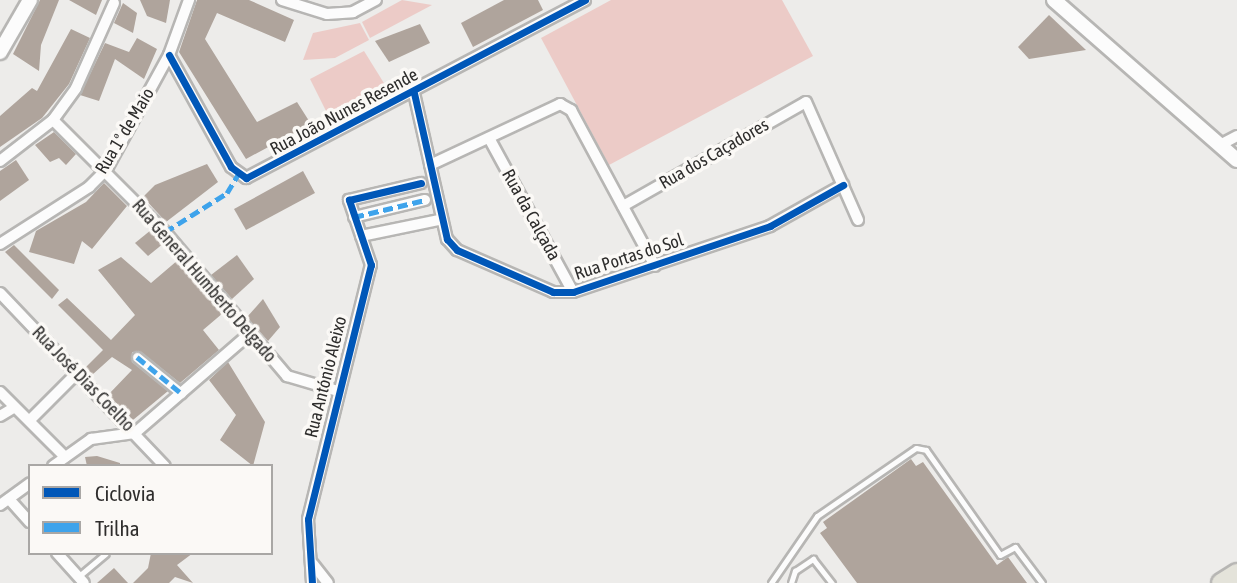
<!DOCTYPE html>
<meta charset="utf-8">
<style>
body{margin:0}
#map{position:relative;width:1237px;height:583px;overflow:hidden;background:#edecea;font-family:"Asap Condensed",sans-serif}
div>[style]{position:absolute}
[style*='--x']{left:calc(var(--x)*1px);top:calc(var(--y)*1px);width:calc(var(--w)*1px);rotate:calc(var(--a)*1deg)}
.green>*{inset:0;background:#eccbc7}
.building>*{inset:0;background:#afa49c}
.roads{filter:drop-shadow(2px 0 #b7b6b4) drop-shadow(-2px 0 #b7b6b4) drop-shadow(0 2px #b7b6b4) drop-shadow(0 -2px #b7b6b4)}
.service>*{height:5px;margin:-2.5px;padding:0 2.5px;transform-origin:2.5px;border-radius:2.5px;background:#fcfcfc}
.pedestrian>*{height:9px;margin:-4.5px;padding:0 4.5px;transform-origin:4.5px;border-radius:4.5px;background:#fcfcfc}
.minor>*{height:10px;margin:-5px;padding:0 5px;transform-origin:5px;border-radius:5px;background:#fcfcfc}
.tertiary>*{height:14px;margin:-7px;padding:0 7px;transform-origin:7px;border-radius:7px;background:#fcfcfc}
.primary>*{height:18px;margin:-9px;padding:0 9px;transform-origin:9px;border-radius:9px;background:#e4e3da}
.quiet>*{height:5px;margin-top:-2.5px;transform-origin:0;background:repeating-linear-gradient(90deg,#3ea3eb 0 10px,transparent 0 15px)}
.cycleway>*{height:7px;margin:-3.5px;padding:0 3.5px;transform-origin:3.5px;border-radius:3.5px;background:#0057b8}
span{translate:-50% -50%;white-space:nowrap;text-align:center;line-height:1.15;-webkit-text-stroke:7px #fbf9f6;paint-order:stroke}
.street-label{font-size:18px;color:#2e2d2c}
.legend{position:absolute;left:28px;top:464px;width:245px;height:91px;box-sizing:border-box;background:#fbf9f6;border:2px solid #a9a7a5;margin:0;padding:9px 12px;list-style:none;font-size:21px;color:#2e2d2c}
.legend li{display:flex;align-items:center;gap:14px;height:35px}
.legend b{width:35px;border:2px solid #a9a7a5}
</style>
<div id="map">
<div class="green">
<div style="clip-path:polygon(402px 0,432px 5px,370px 38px,362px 22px)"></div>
<div style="clip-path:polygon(611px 0,782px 0,813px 56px,609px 165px,541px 38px)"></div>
<div style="clip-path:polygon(360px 23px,369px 40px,335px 58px,303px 60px,313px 33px)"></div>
<div style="clip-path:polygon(364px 51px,387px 88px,330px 119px,310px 79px)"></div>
</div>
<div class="building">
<div style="clip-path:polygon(40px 0,59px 0,41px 45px,39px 71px,13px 54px)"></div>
<div style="clip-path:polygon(69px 0,102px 0,96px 15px)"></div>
<div style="clip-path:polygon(140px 0,170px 0,166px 23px,147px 16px)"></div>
<div style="clip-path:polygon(197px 0,249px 0,294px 20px,285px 42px,217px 13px,205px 39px,257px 122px,297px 102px,311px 124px,246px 159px,179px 52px)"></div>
<div style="clip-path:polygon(504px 0,538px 0,543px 10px,473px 47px,461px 23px)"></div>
<div style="clip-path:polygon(123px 3px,137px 13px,133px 33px,114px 23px)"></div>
<div style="clip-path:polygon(1049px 15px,1086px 50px,1029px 59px,1018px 47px)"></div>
<div style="clip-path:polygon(420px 24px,430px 43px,389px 62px,375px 41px)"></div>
<div style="clip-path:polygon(71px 29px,90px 38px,69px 84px,42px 118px,0 147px,0 116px,32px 88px,37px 91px)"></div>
<div style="clip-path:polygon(137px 38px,157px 49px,144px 79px,115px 59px,99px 101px,80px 95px,105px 43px,129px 52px)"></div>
<div style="clip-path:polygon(54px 132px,76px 154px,66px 165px,59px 158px,50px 162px,35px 145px)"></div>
<div style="clip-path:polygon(16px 160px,29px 180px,0 201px,0 171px)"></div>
<div style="clip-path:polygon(207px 164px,218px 182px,166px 222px,143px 197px,155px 185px)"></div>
<div style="clip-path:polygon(303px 171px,315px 193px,246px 230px,234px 209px)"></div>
<div style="clip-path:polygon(104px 183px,127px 206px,92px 249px,82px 241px,74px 264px,29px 252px,36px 231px,86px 202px)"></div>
<div style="clip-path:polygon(151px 230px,164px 243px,148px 256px,135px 243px)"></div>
<div style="clip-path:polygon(14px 245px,59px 290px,52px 299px,5px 252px)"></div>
<div style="clip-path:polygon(237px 255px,254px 279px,232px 299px,211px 275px)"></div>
<div style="clip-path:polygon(121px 257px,151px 283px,178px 260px,223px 313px,203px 330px,219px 350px,180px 383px,141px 352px,132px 352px,132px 362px,168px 391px,133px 420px,108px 395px,132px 370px,112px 357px,92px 375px,85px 368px,103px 350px,58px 305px,67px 298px,111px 340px,135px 315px,98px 270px)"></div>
<div style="clip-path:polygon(263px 299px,280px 327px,268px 341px,247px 317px)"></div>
<div style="clip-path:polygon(228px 362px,265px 422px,253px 466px,220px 440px,236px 415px,209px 380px)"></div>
<div style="clip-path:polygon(97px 456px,120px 463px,120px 466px,87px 466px,85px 457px)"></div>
<div style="clip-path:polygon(911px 459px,916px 466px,923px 462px,997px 565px,1008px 557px,1027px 583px,857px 583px,820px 533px,827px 528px,823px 522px)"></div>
<div style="clip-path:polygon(151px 553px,193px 553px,177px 565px,193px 583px,175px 577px,169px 583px,133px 583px,148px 568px)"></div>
<div style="clip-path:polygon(114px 568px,128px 583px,97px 583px)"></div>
</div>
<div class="roads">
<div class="service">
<div style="--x:79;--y:576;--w:35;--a:-40"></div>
<div style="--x:771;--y:583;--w:81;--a:-55.5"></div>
<div style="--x:817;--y:516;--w:120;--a:-34.5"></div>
<div style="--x:916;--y:448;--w:10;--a:11"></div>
<div style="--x:926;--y:450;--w:128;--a:54.8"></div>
<div style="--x:1000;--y:555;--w:17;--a:-28"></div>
<div style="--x:1015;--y:547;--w:45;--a:53.1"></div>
<div style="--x:791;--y:583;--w:13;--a:-72"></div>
<div style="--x:795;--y:571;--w:22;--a:-34"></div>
<div style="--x:813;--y:559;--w:31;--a:52"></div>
</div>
<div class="pedestrian">
<div style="--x:137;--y:357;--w:57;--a:39.3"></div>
</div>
<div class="minor">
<div style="--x:282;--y:0;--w:47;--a:17.3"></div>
<div style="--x:327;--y:14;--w:26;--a:-4"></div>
<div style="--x:353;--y:12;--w:26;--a:-28"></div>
<div style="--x:169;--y:55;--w:128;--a:61"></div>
<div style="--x:231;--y:167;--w:19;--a:36"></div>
<div style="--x:246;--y:178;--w:383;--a:-27.7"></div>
<div style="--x:414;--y:93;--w:150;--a:77.3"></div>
<div style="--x:447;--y:239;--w:15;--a:48"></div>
<div style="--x:457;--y:250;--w:105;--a:23.6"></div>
<div style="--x:553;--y:292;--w:20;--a:0"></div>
<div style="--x:573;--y:292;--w:208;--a:-18.5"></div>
<div style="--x:770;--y:226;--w:84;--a:-29.3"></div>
<div style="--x:53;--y:120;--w:158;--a:45"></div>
<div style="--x:165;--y:232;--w:189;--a:49.7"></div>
<div style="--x:287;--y:376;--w:53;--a:16.4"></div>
<div style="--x:489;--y:138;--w:175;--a:61.4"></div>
<div style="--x:1220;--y:145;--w:19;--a:-28"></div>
<div style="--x:0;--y:161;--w:67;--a:-37.7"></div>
<div style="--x:53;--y:120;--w:39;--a:-54"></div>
<div style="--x:76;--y:88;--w:93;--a:-65.9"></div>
<div style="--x:430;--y:165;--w:144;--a:-25.1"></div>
<div style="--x:560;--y:104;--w:13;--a:29"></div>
<div style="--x:571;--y:110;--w:177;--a:61.7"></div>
<div style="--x:623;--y:206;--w:210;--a:-29.6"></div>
<div style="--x:806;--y:102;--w:129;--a:66.2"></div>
<div style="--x:354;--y:217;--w:73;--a:-13.5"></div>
<div style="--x:361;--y:236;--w:80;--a:-11.6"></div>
<div style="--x:0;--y:244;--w:106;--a:-32.6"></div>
<div style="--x:89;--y:187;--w:24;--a:-45"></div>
<div style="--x:106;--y:170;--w:131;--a:-61.3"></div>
<div style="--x:169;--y:55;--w:59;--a:-70"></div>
<div style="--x:0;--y:293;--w:239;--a:46.4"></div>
<div style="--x:0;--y:392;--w:92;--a:45"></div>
<div style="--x:0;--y:416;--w:17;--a:-31"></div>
<div style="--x:30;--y:420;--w:66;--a:-45"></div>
<div style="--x:135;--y:433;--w:148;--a:-40.9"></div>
<div style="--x:53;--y:466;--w:47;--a:-35.4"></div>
<div style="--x:91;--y:439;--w:44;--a:-7.8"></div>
<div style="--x:9;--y:499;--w:31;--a:48"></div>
<div style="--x:0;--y:505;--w:37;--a:-36"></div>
<div style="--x:57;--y:553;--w:40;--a:48"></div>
<div style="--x:313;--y:564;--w:24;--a:52"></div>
<div style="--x:312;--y:583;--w:64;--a:-93.6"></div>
<div style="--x:308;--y:519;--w:262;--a:-76.1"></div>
<div style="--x:371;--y:265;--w:69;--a:-108.7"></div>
<div style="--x:349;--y:200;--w:74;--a:-13.3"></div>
</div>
<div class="tertiary">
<div style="--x:1054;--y:0;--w:243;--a:41.2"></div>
<div style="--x:0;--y:52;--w:60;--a:-60"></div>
</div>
<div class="primary">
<div style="--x:1221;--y:583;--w:19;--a:-32"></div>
</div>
</div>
<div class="quiet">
<div style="--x:354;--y:217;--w:73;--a:-13.5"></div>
<div style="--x:165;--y:232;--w:73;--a:-32.2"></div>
<div style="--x:227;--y:193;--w:21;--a:-59"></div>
<div style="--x:137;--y:357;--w:57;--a:39.3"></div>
</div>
<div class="cycleway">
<div style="--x:169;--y:55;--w:128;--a:61"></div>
<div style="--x:231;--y:167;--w:19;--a:36"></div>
<div style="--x:246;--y:178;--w:383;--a:-27.7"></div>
<div style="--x:414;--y:93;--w:150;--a:77.3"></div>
<div style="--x:447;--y:239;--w:15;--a:48"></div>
<div style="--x:457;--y:250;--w:105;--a:23.6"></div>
<div style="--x:553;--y:292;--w:20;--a:0"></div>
<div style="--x:573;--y:292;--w:208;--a:-18.5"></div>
<div style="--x:770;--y:226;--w:84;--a:-29.3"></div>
<div style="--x:312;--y:583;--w:64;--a:-93.6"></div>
<div style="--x:308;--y:519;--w:262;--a:-76.1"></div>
<div style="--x:371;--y:265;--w:69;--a:-108.7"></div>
<div style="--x:349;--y:200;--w:74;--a:-13.3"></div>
</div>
<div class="street-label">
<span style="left:344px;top:112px;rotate:-28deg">Rua João Nunes Resende</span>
<span style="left:125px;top:131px;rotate:-59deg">Rua 1º de Maio</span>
<span style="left:714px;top:154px;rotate:-30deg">Rua dos Caçadores</span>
<span style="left:531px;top:215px;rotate:61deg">Rua da Calçada</span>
<span style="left:629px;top:257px;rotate:-18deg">Rua Portas do Sol</span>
<span style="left:204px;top:281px;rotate:49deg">Rua General Humberto Delgado</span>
<span style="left:326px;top:377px;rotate:-76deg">Rua António Aleixo</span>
<span style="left:83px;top:379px;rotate:46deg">Rua José Dias Coelho</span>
</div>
<ul class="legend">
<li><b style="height:9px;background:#0057b8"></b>Ciclovia</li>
<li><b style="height:9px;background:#3ea3eb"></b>Trilha</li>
</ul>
</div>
